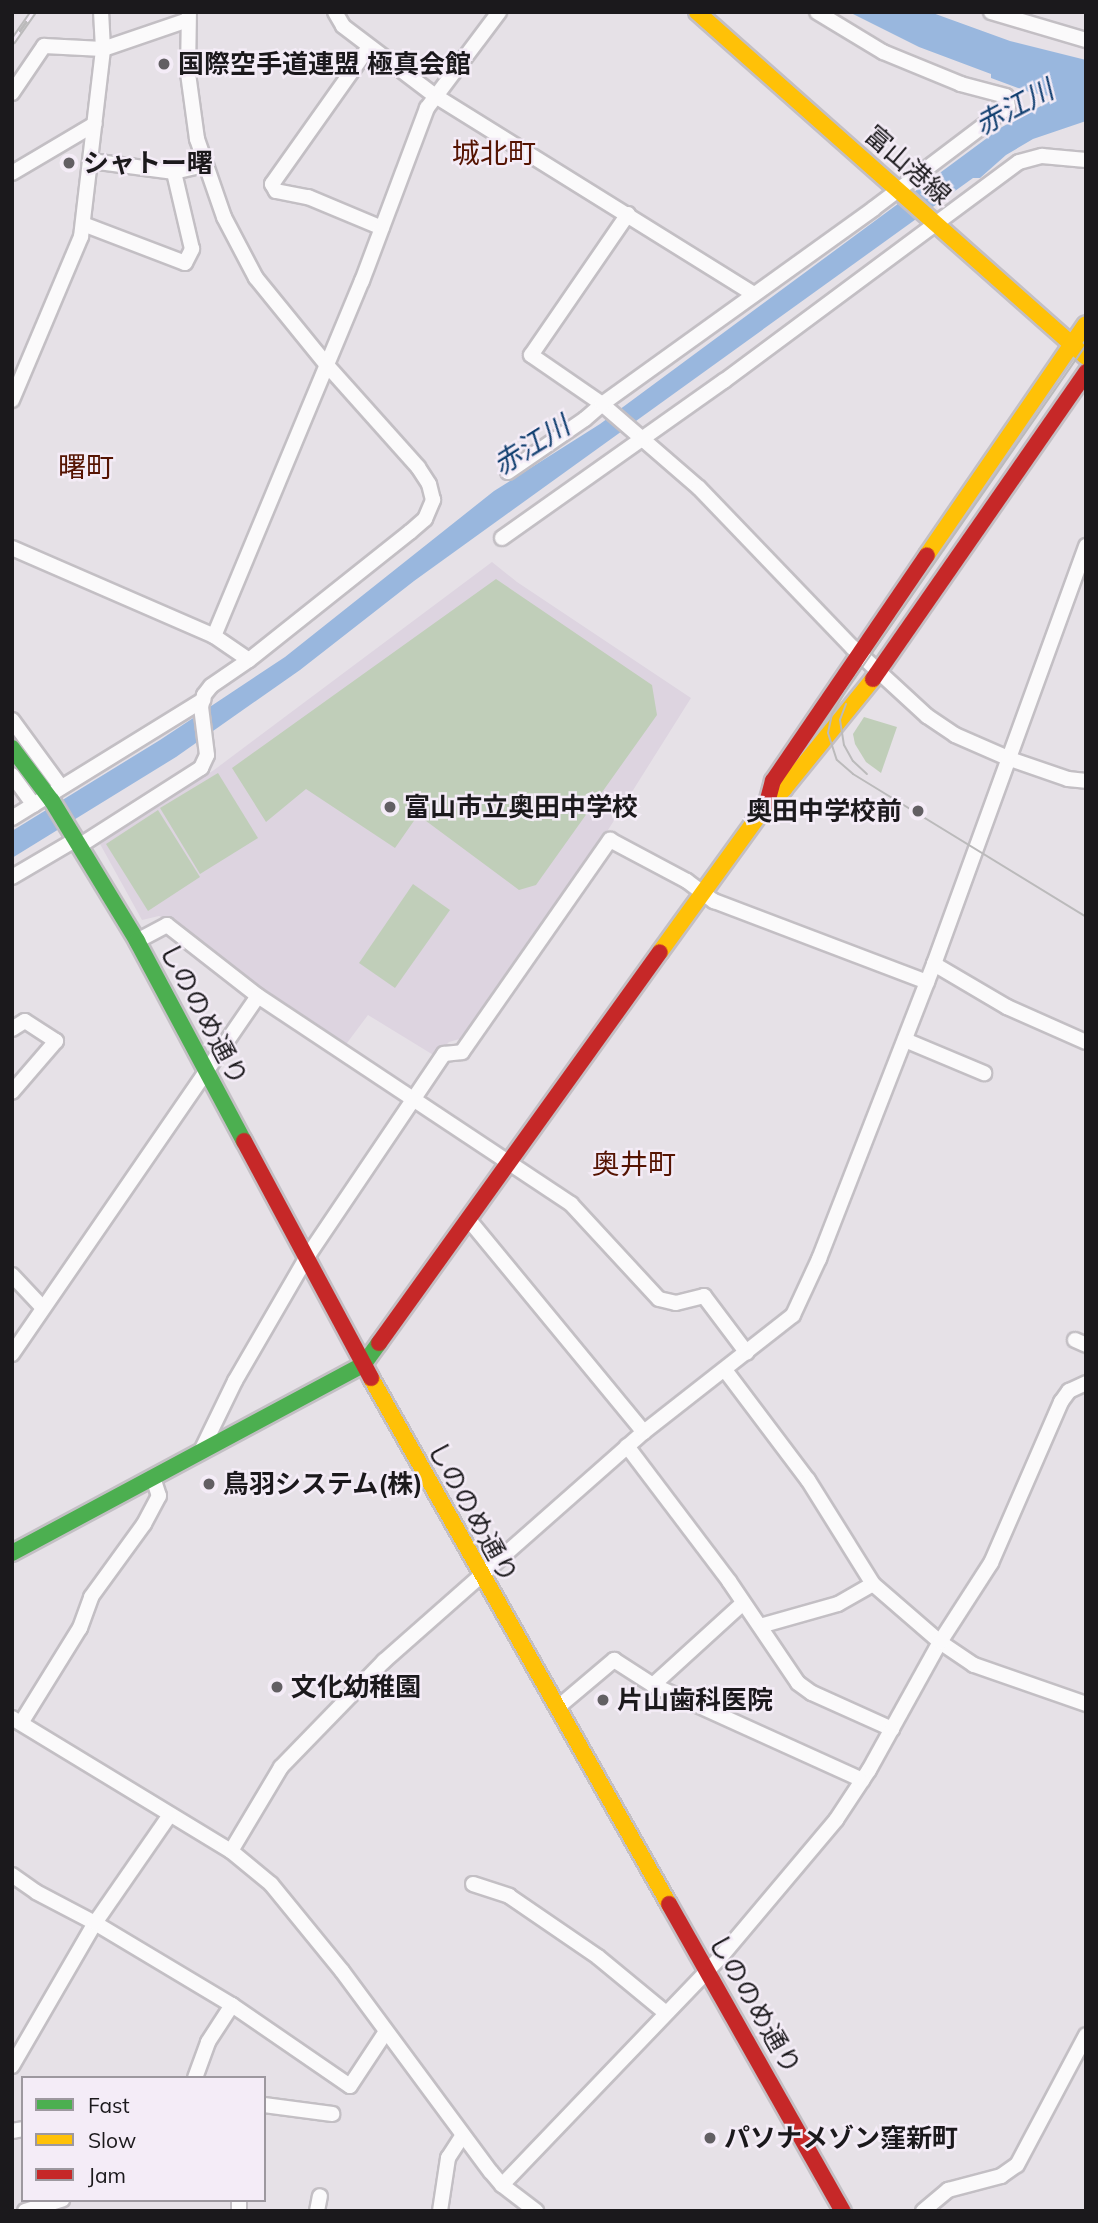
<!DOCTYPE html>
<meta charset="utf-8">
<style>
body{margin:0}
#map{position:relative;width:1098px;height:2223px;overflow:hidden;background:#e6e1e7;font-family:Mulish,"Noto Sans JP",sans-serif}
div>[style]{position:absolute}
[style*='--x']{left:calc(var(--x)*1px);top:calc(var(--y)*1px);width:calc(var(--w)*1px);rotate:calc(var(--a)*1deg)}
.built>*{inset:0;background:#ddd4e0}
.green>*{inset:0;background:#c0ceb9}
.water>*{inset:0;background:#99b7de}
.roads{filter:drop-shadow(2px 0 #c3bfc4) drop-shadow(-2px 0 #c3bfc4) drop-shadow(0 2px #c3bfc4) drop-shadow(0 -2px #c3bfc4)}
.street>*{height:14px;margin:-7px;padding:0 7px;transform-origin:7px;border-radius:7px;background:#fbfafb}
.fast>*{height:16px;margin:-8px;padding:0 8px;transform-origin:8px;border-radius:8px;background:#4caf50}
.slow>*{height:16px;margin:-8px;padding:0 8px;transform-origin:8px;border-radius:8px;background:#ffc107}
.jam>*{height:16px;margin:-8px;padding:0 8px;transform-origin:8px;border-radius:8px;background:#c62828}
.tram>*{height:2px;margin:-1px;padding:0 1px;transform-origin:1px;border-radius:1px;background:#bbbabb}
.rail>*{height:7px;margin-top:-3.5px;transform-origin:0;background:repeating-linear-gradient(90deg,#f4ecf7 0 13px,#bbbabb 0 26px);box-sizing:border-box;border-block:2px solid #bbbabb}
.dots>*{width:19px;height:19px;translate:-50% -50%;box-sizing:border-box;border:4px solid #f4ecf7;border-radius:50%}
span{translate:-50% -50%;white-space:nowrap;text-align:center;line-height:1.15;-webkit-text-stroke:5px #f4ecf7;paint-order:stroke}
.poi-label{font-size:26px;color:#1b191c;font-weight:700}
.left{translate:0 -50%;text-align:left}
.right{translate:-100% -50%;text-align:right}
.street-label{font-size:26px;color:#1b191c}
.water-label{font-size:28px;color:#113f70;font-style:italic}
.neighbourhood-label{font-size:28px;color:#551402}
.frame{position:absolute;inset:0;border:14px solid #1b191c;pointer-events:none}
.legend{position:absolute;left:21px;top:2076px;width:245px;height:126px;box-sizing:border-box;background:#f4ecf7;border:2px solid #9d989f;margin:0;padding:9px 12px;list-style:none;font-size:21px;color:#1b191c}
.legend li{display:flex;align-items:center;gap:14px;height:35px}
.legend b{width:35px;border:2px solid #9d989f}
</style>
<div id="map">
<div class="built">
<div style="clip-path:polygon(492px 562px,517px 582px,691px 698px,581px 873px,463px 1038px,449px 1042px,435px 1056px,368px 1015px,344px 1047px,171px 921px,159px 916px,142px 920px,100px 844px,214px 770px)"></div>
</div>
<div class="green">
<div style="clip-path:polygon(496px 579px,652px 685px,657px 715px,536px 885px,519px 890px,418px 815px,395px 848px,306px 789px,266px 822px,232px 768px)"></div>
<div style="clip-path:polygon(864px 717px,897px 727px,881px 773px,866px 762px,855px 744px,853px 734px)"></div>
<div style="clip-path:polygon(218px 773px,258px 838px,200px 874px,160px 808px)"></div>
<div style="clip-path:polygon(158px 810px,200px 877px,148px 911px,106px 844px)"></div>
<div style="clip-path:polygon(413px 884px,450px 910px,395px 988px,359px 963px)"></div>
</div>
<div class="water">
<div style="clip-path:polygon(849px 12px,930px 12px,1010px 41px,1086px 60px,1086px 121px,1033px 139px,1006px 155px,980px 178px,973px 178px,414px 581px,300px 670px,176px 757px,12px 858px,12px 831px,160px 740px,285px 657px,494px 491px,600px 424px,1002px 127px,1052px 100px,1050px 96px,1032px 93px,991px 78px,991px 74px,919px 47px)"></div>
</div>
<div class="roads">
<div class="street">
<div style="--x:335;--y:12;--w:16;--a:60"></div>
<div style="--x:343;--y:26;--w:114;--a:37.2"></div>
<div style="--x:434;--y:95;--w:377;--a:31.9"></div>
<div style="--x:991;--y:12;--w:99;--a:16.4"></div>
<div style="--x:369;--y:47;--w:168;--a:125.3"></div>
<div style="--x:272;--y:184;--w:8;--a:60"></div>
<div style="--x:276;--y:191;--w:33;--a:11"></div>
<div style="--x:308;--y:197;--w:80;--a:22.7"></div>
<div style="--x:12;--y:93;--w:57;--a:-55.8"></div>
<div style="--x:44;--y:46;--w:59;--a:2.9"></div>
<div style="--x:103;--y:49;--w:90;--a:-18.8"></div>
<div style="--x:91;--y:161;--w:84;--a:7.5"></div>
<div style="--x:174;--y:172;--w:31;--a:-13"></div>
<div style="--x:12;--y:173;--w:96;--a:-30.6"></div>
<div style="--x:628;--y:214;--w:171;--a:124.5"></div>
<div style="--x:531;--y:355;--w:86;--a:34.6"></div>
<div style="--x:602;--y:404;--w:128;--a:40.9"></div>
<div style="--x:699;--y:488;--w:221;--a:46.1"></div>
<div style="--x:852;--y:647;--w:102;--a:42.6"></div>
<div style="--x:927;--y:716;--w:34;--a:34"></div>
<div style="--x:955;--y:735;--w:60;--a:23.6"></div>
<div style="--x:1010;--y:759;--w:61;--a:19"></div>
<div style="--x:1068;--y:779;--w:18;--a:6"></div>
<div style="--x:83;--y:224;--w:109;--a:20.9"></div>
<div style="--x:185;--y:263;--w:16;--a:-63"></div>
<div style="--x:192;--y:249;--w:79;--a:-103.2"></div>
<div style="--x:12;--y:400;--w:177;--a:-67.1"></div>
<div style="--x:81;--y:237;--w:189;--a:-83.3"></div>
<div style="--x:103;--y:49;--w:37;--a:-93"></div>
<div style="--x:508;--y:472;--w:93;--a:-34.5"></div>
<div style="--x:585;--y:419;--w:23;--a:-41"></div>
<div style="--x:602;--y:404;--w:334;--a:-35.7"></div>
<div style="--x:873;--y:209;--w:169;--a:-37.1"></div>
<div style="--x:1008;--y:107;--w:11;--a:-100"></div>
<div style="--x:1006;--y:96;--w:47;--a:-165.1"></div>
<div style="--x:961;--y:84;--w:84;--a:-157.7"></div>
<div style="--x:883;--y:52;--w:77;--a:-148.8"></div>
<div style="--x:502;--y:538;--w:272;--a:-35.3"></div>
<div style="--x:724;--y:381;--w:367;--a:-36.6"></div>
<div style="--x:1019;--y:162;--w:24;--a:-15"></div>
<div style="--x:1042;--y:156;--w:44;--a:5.2"></div>
<div style="--x:12;--y:548;--w:220;--a:23.5"></div>
<div style="--x:214;--y:636;--w:42;--a:34.4"></div>
<div style="--x:214;--y:636;--w:385;--a:-67.4"></div>
<div style="--x:362;--y:281;--w:185;--a:-69.4"></div>
<div style="--x:427;--y:108;--w:120;--a:-53.1"></div>
<div style="--x:12;--y:720;--w:83;--a:53.8"></div>
<div style="--x:12;--y:775;--w:37;--a:54"></div>
<div style="--x:12;--y:818;--w:225;--a:-31.7"></div>
<div style="--x:79;--y:846;--w:145;--a:-32.6"></div>
<div style="--x:201;--y:768;--w:14;--a:-65"></div>
<div style="--x:207;--y:755;--w:48;--a:-97.1"></div>
<div style="--x:201;--y:707;--w:12;--a:-76"></div>
<div style="--x:204;--y:695;--w:11;--a:-52"></div>
<div style="--x:211;--y:686;--w:46;--a:-34.4"></div>
<div style="--x:249;--y:660;--w:206;--a:-38.5"></div>
<div style="--x:410;--y:532;--w:20;--a:-41"></div>
<div style="--x:425;--y:519;--w:21;--a:-67"></div>
<div style="--x:433;--y:500;--w:16;--a:-104"></div>
<div style="--x:429;--y:484;--w:20;--a:-123"></div>
<div style="--x:418;--y:467;--w:138;--a:-131.8"></div>
<div style="--x:326;--y:364;--w:111;--a:-129.1"></div>
<div style="--x:256;--y:278;--w:69;--a:-117.7"></div>
<div style="--x:224;--y:217;--w:83;--a:-109.1"></div>
<div style="--x:197;--y:139;--w:67;--a:-97.8"></div>
<div style="--x:188;--y:73;--w:61;--a:-89.1"></div>
<div style="--x:12;--y:877;--w:73;--a:-30.4"></div>
<div style="--x:137;--y:941;--w:34;--a:-28"></div>
<div style="--x:167;--y:925;--w:115;--a:38"></div>
<div style="--x:258;--y:996;--w:376;--a:33.6"></div>
<div style="--x:571;--y:1204;--w:129;--a:47.2"></div>
<div style="--x:659;--y:1299;--w:17;--a:13"></div>
<div style="--x:676;--y:1303;--w:29;--a:-14"></div>
<div style="--x:704;--y:1296;--w:71;--a:53"></div>
<div style="--x:934;--y:964;--w:85;--a:30.5"></div>
<div style="--x:1007;--y:1007;--w:86;--a:23.9"></div>
<div style="--x:12;--y:1029;--w:15;--a:-32"></div>
<div style="--x:25;--y:1021;--w:37;--a:33"></div>
<div style="--x:56;--y:1041;--w:67;--a:130.8"></div>
<div style="--x:905;--y:1040;--w:86;--a:22.7"></div>
<div style="--x:469;--y:1220;--w:275;--a:50.5"></div>
<div style="--x:12;--y:1275;--w:45;--a:46.8"></div>
<div style="--x:1075;--y:1340;--w:12;--a:24"></div>
<div style="--x:12;--y:1354;--w:434;--a:-55.5"></div>
<div style="--x:725;--y:1370;--w:138;--a:53"></div>
<div style="--x:808;--y:1480;--w:123;--a:58"></div>
<div style="--x:873;--y:1584;--w:89;--a:40.9"></div>
<div style="--x:940;--y:1642;--w:41;--a:34.1"></div>
<div style="--x:974;--y:1665;--w:119;--a:19.2"></div>
<div style="--x:627;--y:1446;--w:169;--a:52.9"></div>
<div style="--x:729;--y:1581;--w:123;--a:55.9"></div>
<div style="--x:798;--y:1683;--w:17;--a:36"></div>
<div style="--x:812;--y:1693;--w:88;--a:24.2"></div>
<div style="--x:201;--y:1451;--w:78;--a:-64.1"></div>
<div style="--x:235;--y:1381;--w:143;--a:-59.9"></div>
<div style="--x:307;--y:1257;--w:245;--a:-56"></div>
<div style="--x:444;--y:1054;--w:18;--a:-6"></div>
<div style="--x:462;--y:1052;--w:259;--a:-55.1"></div>
<div style="--x:610;--y:840;--w:87;--a:28"></div>
<div style="--x:687;--y:881;--w:34;--a:37"></div>
<div style="--x:714;--y:901;--w:228;--a:20.8"></div>
<div style="--x:760;--y:1626;--w:81;--a:-15.8"></div>
<div style="--x:838;--y:1604;--w:40;--a:-29.7"></div>
<div style="--x:653;--y:1685;--w:230;--a:24.4"></div>
<div style="--x:557;--y:1708;--w:75;--a:-40.1"></div>
<div style="--x:614;--y:1660;--w:46;--a:32.7"></div>
<div style="--x:653;--y:1685;--w:122;--a:-42.3"></div>
<div style="--x:12;--y:1718;--w:256;--a:31.3"></div>
<div style="--x:231;--y:1851;--w:52;--a:39.5"></div>
<div style="--x:271;--y:1884;--w:112;--a:50.8"></div>
<div style="--x:342;--y:1971;--w:250;--a:53.5"></div>
<div style="--x:491;--y:2172;--w:17;--a:50"></div>
<div style="--x:502;--y:2185;--w:43;--a:37.4"></div>
<div style="--x:21;--y:1723;--w:112;--a:-58.2"></div>
<div style="--x:80;--y:1628;--w:33;--a:-70"></div>
<div style="--x:91;--y:1597;--w:90;--a:-54"></div>
<div style="--x:144;--y:1524;--w:32;--a:-62"></div>
<div style="--x:159;--y:1496;--w:20;--a:-108"></div>
<div style="--x:231;--y:1851;--w:98;--a:-59.2"></div>
<div style="--x:281;--y:1767;--w:148;--a:-45.8"></div>
<div style="--x:384;--y:1661;--w:346;--a:-41.4"></div>
<div style="--x:644;--y:1432;--w:189;--a:-38.1"></div>
<div style="--x:793;--y:1315;--w:62;--a:-65.1"></div>
<div style="--x:819;--y:1259;--w:317;--a:-68.7"></div>
<div style="--x:934;--y:964;--w:445;--a:-70"></div>
<div style="--x:12;--y:1875;--w:29;--a:35"></div>
<div style="--x:36;--y:1892;--w:67;--a:27.7"></div>
<div style="--x:95;--y:1923;--w:160;--a:30.9"></div>
<div style="--x:232;--y:2005;--w:143;--a:34.5"></div>
<div style="--x:350;--y:2086;--w:64;--a:-56.6"></div>
<div style="--x:473;--y:1884;--w:38;--a:18"></div>
<div style="--x:509;--y:1896;--w:108;--a:34.4"></div>
<div style="--x:598;--y:1957;--w:88;--a:39.5"></div>
<div style="--x:12;--y:2066;--w:165;--a:-59.9"></div>
<div style="--x:95;--y:1923;--w:130;--a:-55.3"></div>
<div style="--x:195;--y:2078;--w:38;--a:-70"></div>
<div style="--x:208;--y:2042;--w:44;--a:-57"></div>
<div style="--x:264;--y:2105;--w:69;--a:7.5"></div>
<div style="--x:12;--y:2131;--w:11;--a:-10"></div>
<div style="--x:502;--y:2185;--w:313;--a:-46.2"></div>
<div style="--x:719;--y:1959;--w:182;--a:-49.9"></div>
<div style="--x:836;--y:1820;--w:60;--a:-56.6"></div>
<div style="--x:869;--y:1770;--w:146;--a:-61"></div>
<div style="--x:940;--y:1642;--w:94;--a:-57.2"></div>
<div style="--x:991;--y:1563;--w:176;--a:-66.5"></div>
<div style="--x:1061;--y:1402;--w:14;--a:-54"></div>
<div style="--x:1069;--y:1391;--w:19;--a:-25"></div>
<div style="--x:25;--y:2211;--w:39;--a:-17"></div>
<div style="--x:239;--y:2211;--w:11;--a:-90"></div>
<div style="--x:317;--y:2211;--w:15;--a:-79"></div>
<div style="--x:440;--y:2211;--w:54;--a:-81.4"></div>
<div style="--x:448;--y:2158;--w:27;--a:-57"></div>
<div style="--x:923;--y:2211;--w:33;--a:-40"></div>
<div style="--x:948;--y:2190;--w:55;--a:-14.8"></div>
<div style="--x:1001;--y:2176;--w:19;--a:-35"></div>
<div style="--x:1017;--y:2165;--w:147;--a:-62"></div>
</div>
<div class="fast">
<div style="--x:12;--y:748;--w:66;--a:53"></div>
<div style="--x:52;--y:801;--w:164;--a:58.7"></div>
<div style="--x:137;--y:941;--w:227;--a:61.9"></div>
<div style="--x:12;--y:1553;--w:398;--a:-28.2"></div>
<div style="--x:363;--y:1365;--w:27;--a:-54"></div>
</div>
<div class="slow">
<div style="--x:697;--y:12;--w:520;--a:41.57"></div>
<div style="--x:927;--y:555;--w:280;--a:-55.5"></div>
<div style="--x:660;--y:952;--w:179;--a:-54.1"></div>
<div style="--x:765;--y:807;--w:26;--a:-43"></div>
<div style="--x:784;--y:789;--w:141;--a:-51"></div>
<div style="--x:371;--y:1378;--w:605;--a:60.47"></div>
</div>
<div class="jam">
<div style="--x:873;--y:679;--w:374;--a:-55.2"></div>
<div style="--x:767;--y:803;--w:23;--a:-75"></div>
<div style="--x:773;--y:781;--w:273;--a:-55.7"></div>
<div style="--x:244;--y:1141;--w:269;--a:61.8"></div>
<div style="--x:379;--y:1343;--w:481;--a:-54.3"></div>
<div style="--x:669;--y:1904;--w:353;--a:60.5"></div>
</div>
</div>
<div class="tram">
<div style="--x:1086;--y:345;--w:420;--a:124.8"></div>
<div style="--x:846;--y:690;--w:28;--a:120"></div>
<div style="--x:832;--y:714;--w:19;--a:102"></div>
<div style="--x:828;--y:733;--w:28;--a:72"></div>
<div style="--x:837;--y:760;--w:21;--a:41"></div>
<div style="--x:853;--y:774;--w:273;--a:31.5"></div>
<div style="--x:846;--y:704;--w:17;--a:111"></div>
<div style="--x:840;--y:720;--w:25;--a:81"></div>
<div style="--x:844;--y:745;--w:18;--a:61"></div>
<div style="--x:853;--y:761;--w:19;--a:43"></div>
</div>
<div class="rail">
<div style="--x:12;--y:42;--w:37;--a:-55"></div>
</div>
<div class="dots">
<div style="left:164px;top:64px;background:#625f63"></div>
<div style="left:69px;top:163px;background:#625f63"></div>
<div style="left:390px;top:807px;background:#625f63"></div>
<div style="left:918px;top:811px;background:#625f63"></div>
<div style="left:209px;top:1484px;background:#625f63"></div>
<div style="left:277px;top:1687px;background:#625f63"></div>
<div style="left:603px;top:1700px;background:#625f63"></div>
<div style="left:710px;top:2138px;background:#625f63"></div>
</div>
<div class="poi-label">
<span class="left" style="left:178px;top:64px">国際空手道連盟 極真会館</span>
<span class="left" style="left:83px;top:163px">シャトー曙</span>
<span class="left" style="left:404px;top:807px">富山市立奥田中学校</span>
<span class="right" style="left:902px;top:811px">奥田中学校前</span>
<span class="left" style="left:223px;top:1484px">鳥羽システム(株)</span>
<span class="left" style="left:291px;top:1687px">文化幼稚園</span>
<span class="left" style="left:617px;top:1700px">片山歯科医院</span>
<span class="left" style="left:724px;top:2138px">パソナメゾン窪新町</span>
</div>
<div class="street-label">
<span style="left:908px;top:165px;rotate:41deg">富山港線</span>
<span style="left:204px;top:1014px;rotate:62deg">しののめ通り</span>
<span style="left:473px;top:1512px;rotate:61deg">しののめ通り</span>
<span style="left:755px;top:2004px;rotate:60deg">しののめ通り</span>
</div>
<div class="water-label">
<span style="left:1014px;top:107px;rotate:-28deg">赤江川</span>
<span style="left:531px;top:445px;rotate:-32deg">赤江川</span>
</div>
<div class="neighbourhood-label">
<span style="left:494px;top:153px">城北町</span>
<span style="left:86px;top:467px">曙町</span>
<span style="left:634px;top:1164px">奥井町</span>
</div>
<div class="frame"></div>
<ul class="legend">
<li><b style="height:9px;background:#4caf50"></b>Fast</li>
<li><b style="height:9px;background:#ffc107"></b>Slow</li>
<li><b style="height:9px;background:#c62828"></b>Jam</li>
</ul>
</div>
